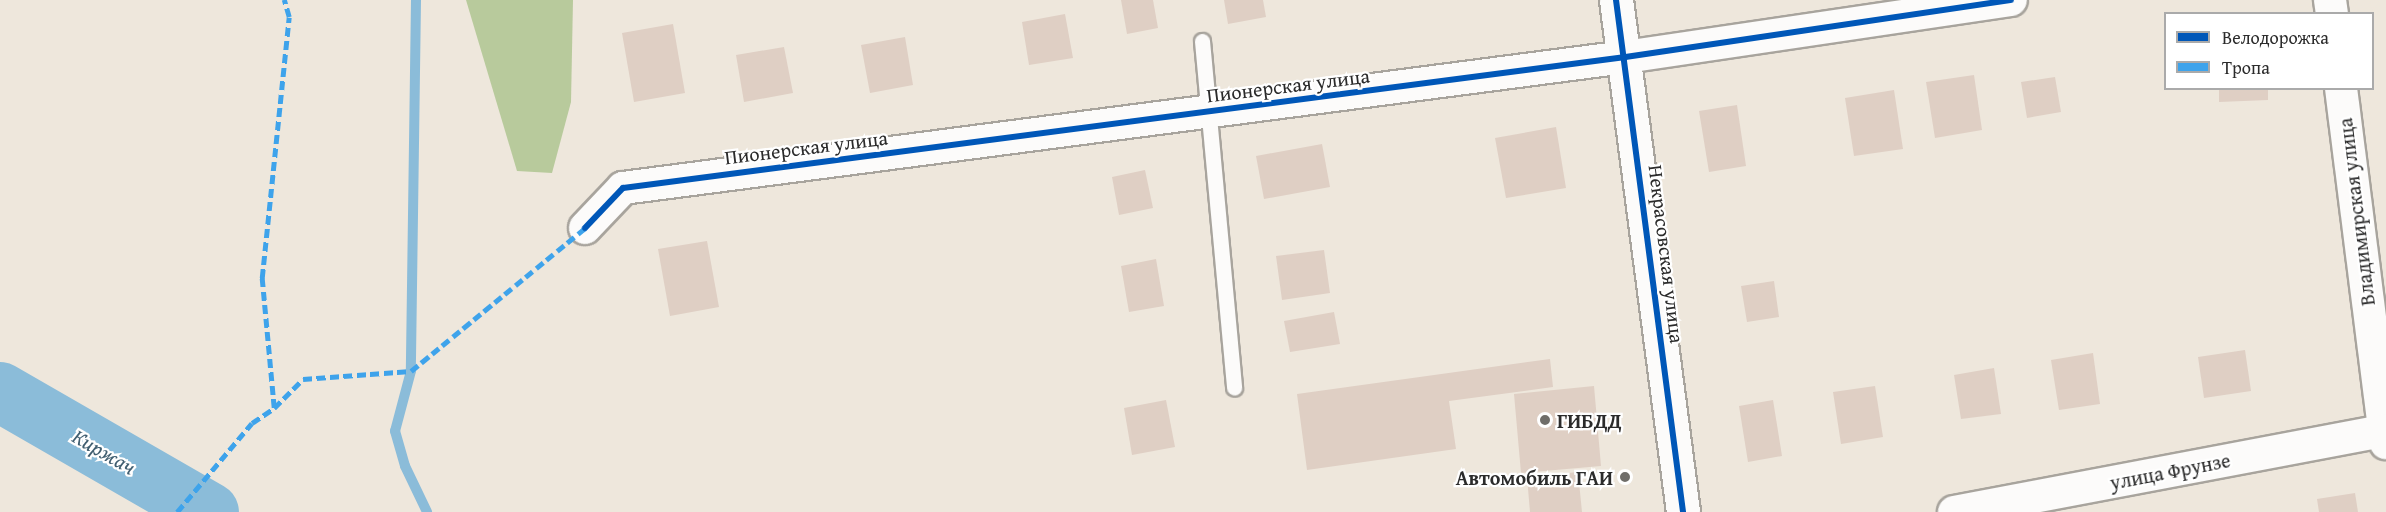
<!DOCTYPE html>
<meta charset="utf-8">
<style>
body{margin:0}
#map{position:relative;width:2386px;height:512px;overflow:hidden;background:#eee7dc;font-family:"Gentium Book Plus",serif}
div>[style]{position:absolute}
[style*='--x']{left:calc(var(--x)*1px);top:calc(var(--y)*1px);width:calc(var(--w)*1px);rotate:calc(var(--a)*1deg)}
.forest>*{inset:0;background:#b8ca9c}
.stream>*{height:10px;margin:-5px;padding:0 5px;transform-origin:5px;border-radius:5px;background:#8bbcd9}
.river>*{height:60px;margin:-30px;padding:0 30px;transform-origin:30px;border-radius:30px;background:#8bbcd9}
.building>*{inset:0;background:#dfcfc4}
.roads{filter:drop-shadow(2px 0 #a8a49d) drop-shadow(-2px 0 #a8a49d) drop-shadow(0 2px #a8a49d) drop-shadow(0 -2px #a8a49d)}
.lane>*{height:15px;margin:-7.5px;padding:0 7.5px;transform-origin:7.5px;border-radius:7.5px;background:#fcfbfa}
.street>*{height:32px;margin:-16px;padding:0 16px;transform-origin:16px;border-radius:16px;background:#fcfbfa}
.secondary>*{height:33px;margin:-16.5px;padding:0 16.5px;transform-origin:16.5px;border-radius:16.5px;background:#fcfbfa}
.quiet>*{height:4.5px;margin-top:-2.25px;transform-origin:0;background:repeating-linear-gradient(90deg,#3ea3eb 0 9px,transparent 0 13.5px)}
.cycleway>*{height:6px;margin:-3px;padding:0 3px;transform-origin:3px;border-radius:3px;background:#0057b8}
.dots>*{width:16px;height:16px;translate:-50% -50%;box-sizing:border-box;border:3px solid #fff;border-radius:50%}
span{translate:-50% -50%;white-space:nowrap;text-align:center;line-height:1.15;-webkit-text-stroke:4.5px #fff;paint-order:stroke}
.street-label{font-size:20px;color:#2b2b2b}
.poi-label{font-size:20px;color:#2b2b2b;font-weight:700}
.left{translate:0 -50%;text-align:left}
.right{translate:-100% -50%;text-align:right}
.water-label{font-size:21px;color:#405e70;font-style:italic}
.legend{position:absolute;left:2164px;top:12px;width:210px;height:78px;box-sizing:border-box;background:#fff;border:2px solid #aaa;margin:0;padding:8px 10px;list-style:none;font-size:18px;color:#2b2b2b}
.legend li{display:flex;align-items:center;gap:12px;height:30px}
.legend b{width:30px;border:2px solid #aaa}
</style>
<div id="map">
<div class="forest">
<div style="clip-path:polygon(466px 0,573px 0,571px 102px,552px 173px,517px 171px)"></div>
</div>
<div class="stream">
<div style="--x:416;--y:0;--w:371;--a:90.8"></div>
<div style="--x:411;--y:371;--w:62;--a:104.9"></div>
<div style="--x:395;--y:431;--w:36;--a:74"></div>
<div style="--x:405;--y:466;--w:51;--a:64.4"></div>
</div>
<div class="river">
<div style="--x:0;--y:392;--w:241;--a:29.9"></div>
</div>
<div class="building">
<div style="clip-path:polygon(1121px 0,1153px 0,1158px 28px,1127px 34px)"></div>
<div style="clip-path:polygon(1224px 0,1263px 0,1266px 17px,1228px 24px)"></div>
<div style="clip-path:polygon(1065px 14px,1073px 58px,1029px 65px,1022px 22px)"></div>
<div style="clip-path:polygon(673px 24px,685px 93px,634px 102px,622px 33px)"></div>
<div style="clip-path:polygon(905px 37px,913px 85px,870px 93px,861px 45px)"></div>
<div style="clip-path:polygon(784px 47px,793px 93px,744px 102px,736px 55px)"></div>
<div style="clip-path:polygon(1974px 75px,1982px 130px,1935px 138px,1926px 82px)"></div>
<div style="clip-path:polygon(2055px 77px,2061px 112px,2027px 118px,2021px 82px)"></div>
<div style="clip-path:polygon(2219px 88px,2268px 88px,2268px 100px,2219px 102px)"></div>
<div style="clip-path:polygon(1894px 90px,1903px 149px,1854px 156px,1845px 98px)"></div>
<div style="clip-path:polygon(1737px 105px,1746px 166px,1709px 172px,1699px 111px)"></div>
<div style="clip-path:polygon(1556px 127px,1566px 188px,1506px 198px,1495px 138px)"></div>
<div style="clip-path:polygon(1322px 144px,1330px 187px,1264px 199px,1256px 156px)"></div>
<div style="clip-path:polygon(1145px 170px,1153px 208px,1119px 215px,1112px 177px)"></div>
<div style="clip-path:polygon(707px 241px,719px 307px,670px 316px,658px 249px)"></div>
<div style="clip-path:polygon(1324px 250px,1330px 293px,1282px 300px,1276px 256px)"></div>
<div style="clip-path:polygon(1156px 259px,1164px 306px,1129px 312px,1121px 266px)"></div>
<div style="clip-path:polygon(1774px 281px,1779px 317px,1747px 322px,1741px 286px)"></div>
<div style="clip-path:polygon(1334px 312px,1340px 344px,1290px 352px,1284px 321px)"></div>
<div style="clip-path:polygon(2245px 350px,2251px 391px,2204px 398px,2198px 357px)"></div>
<div style="clip-path:polygon(2093px 353px,2100px 404px,2059px 410px,2051px 360px)"></div>
<div style="clip-path:polygon(1550px 359px,1553px 387px,1449px 401px,1456px 449px,1307px 470px,1297px 394px)"></div>
<div style="clip-path:polygon(1994px 368px,2001px 414px,1961px 419px,1954px 375px)"></div>
<div style="clip-path:polygon(1594px 386px,1601px 466px,1521px 473px,1514px 394px)"></div>
<div style="clip-path:polygon(1875px 386px,1883px 437px,1841px 444px,1833px 392px)"></div>
<div style="clip-path:polygon(1166px 400px,1175px 447px,1132px 455px,1124px 408px)"></div>
<div style="clip-path:polygon(1773px 400px,1782px 456px,1748px 462px,1739px 406px)"></div>
<div style="clip-path:polygon(1578px 472px,1582px 512px,1530px 512px,1527px 477px)"></div>
<div style="clip-path:polygon(2355px 493px,2358px 512px,2319px 512px,2317px 499px)"></div>
</div>
<div class="roads">
<div class="lane">
<div style="--x:1202;--y:41;--w:348;--a:84.7"></div>
</div>
<div class="street">
<div style="--x:2330;--y:0;--w:14;--a:82"></div>
<div style="--x:2341;--y:88;--w:358;--a:82.8"></div>
<div style="--x:585;--y:228;--w:55;--a:-46.5"></div>
<div style="--x:623;--y:188;--w:1011;--a:-7.45"></div>
<div style="--x:1625;--y:57;--w:390;--a:-8.4"></div>
<div style="--x:1954;--y:512;--w:440;--a:-10.7"></div>
</div>
<div class="secondary">
<div style="--x:1616;--y:0;--w:516;--a:82.54"></div>
</div>
</div>
<div class="quiet">
<div style="--x:274;--y:408;--w:41;--a:-45"></div>
<div style="--x:303;--y:379;--w:108;--a:-4.2"></div>
<div style="--x:411;--y:371;--w:225;--a:-39.4"></div>
<div style="--x:177;--y:512;--w:116;--a:-49.9"></div>
<div style="--x:252;--y:423;--w:27;--a:-34"></div>
<div style="--x:274;--y:408;--w:131;--a:-95.3"></div>
<div style="--x:262;--y:278;--w:262;--a:-84.1"></div>
<div style="--x:289;--y:17;--w:18;--a:-106"></div>
</div>
<div class="cycleway">
<div style="--x:1616;--y:0;--w:516;--a:82.54"></div>
<div style="--x:585;--y:228;--w:55;--a:-46.5"></div>
<div style="--x:623;--y:188;--w:1011;--a:-7.45"></div>
<div style="--x:1625;--y:57;--w:390;--a:-8.4"></div>
</div>
<div class="dots">
<div style="left:1545px;top:420px;background:#6f6d69"></div>
<div style="left:1625px;top:477px;background:#6f6d69"></div>
</div>
<div class="street-label">
<span style="left:1288px;top:85px;rotate:-7deg">Пионерская улица</span>
<span style="left:806px;top:147px;rotate:-7deg">Пионерская улица</span>
<span style="left:2356px;top:212px;rotate:-97deg">Владимирская улица</span>
<span style="left:1667px;top:254px;rotate:83deg">Некрасовская улица</span>
<span style="left:2170px;top:471px;rotate:-11deg">улица Фрунзе</span>
</div>
<div class="poi-label">
<span class="left" style="left:1557px;top:420px">ГИБДД</span>
<span class="right" style="left:1613px;top:477px">Автомобиль ГАИ</span>
</div>
<div class="water-label">
<span style="left:104px;top:452px;rotate:30deg">Киржач</span>
</div>
<ul class="legend">
<li><b style="height:8px;background:#0057b8"></b>Велодорожка</li>
<li><b style="height:8px;background:#3ea3eb"></b>Тропа</li>
</ul>
</div>
